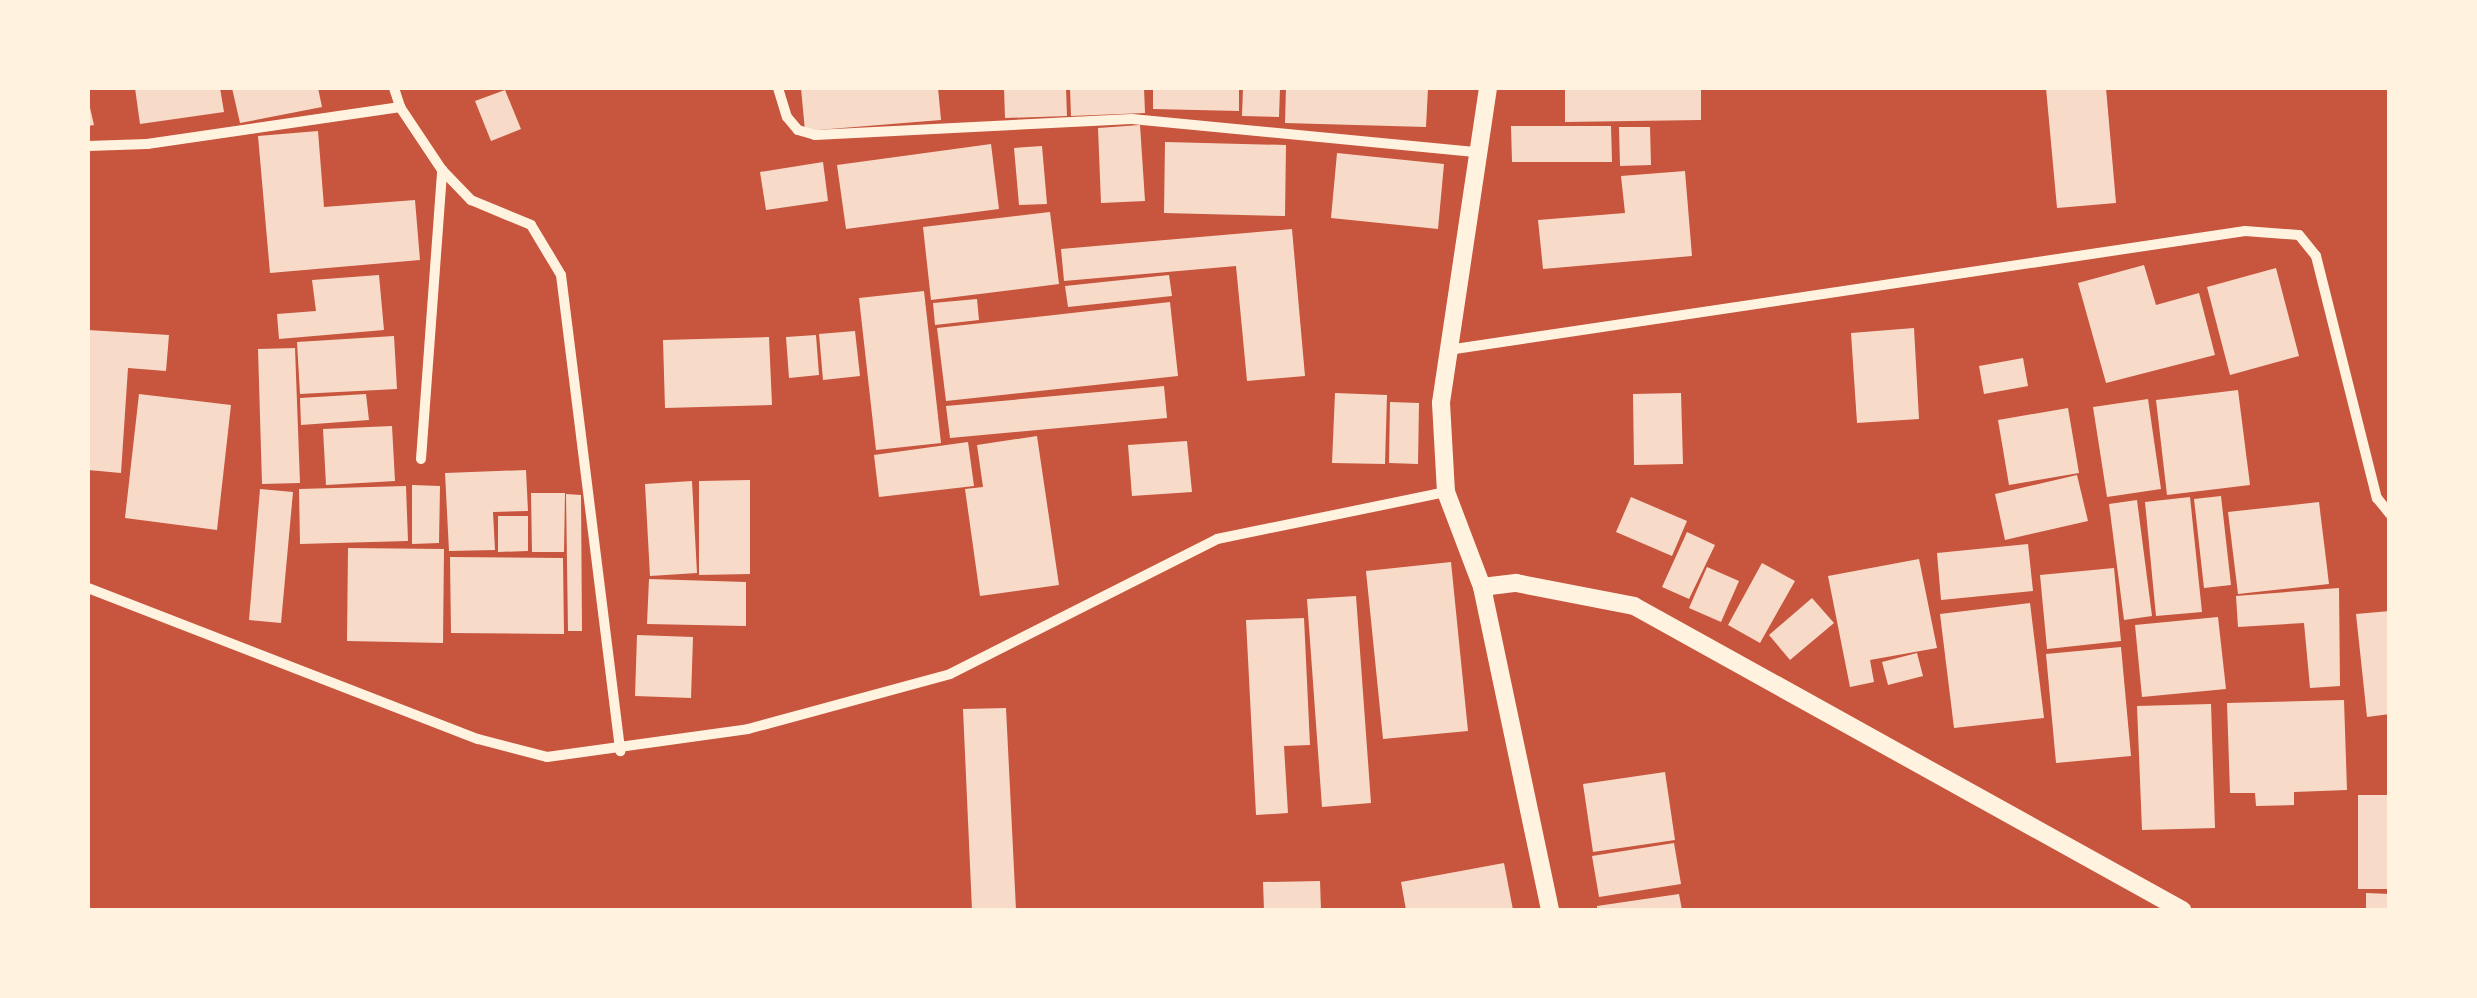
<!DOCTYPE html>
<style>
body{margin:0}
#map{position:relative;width:2477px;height:998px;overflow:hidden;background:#c8553d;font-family:Helvetica,sans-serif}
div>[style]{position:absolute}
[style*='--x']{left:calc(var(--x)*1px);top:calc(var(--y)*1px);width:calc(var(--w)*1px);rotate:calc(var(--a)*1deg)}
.building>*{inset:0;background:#f7dbc8}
.minor>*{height:10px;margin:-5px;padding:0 5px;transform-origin:5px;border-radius:5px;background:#fff3e0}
.tertiary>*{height:18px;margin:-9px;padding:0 9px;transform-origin:9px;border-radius:9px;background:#fff3e0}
span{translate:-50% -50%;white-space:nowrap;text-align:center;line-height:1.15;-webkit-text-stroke:10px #fff3e0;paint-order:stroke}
.frame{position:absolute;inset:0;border:90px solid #fff3e0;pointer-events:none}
</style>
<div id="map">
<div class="building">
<div style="clip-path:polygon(135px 88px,220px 88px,224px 112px,140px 124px)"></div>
<div style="clip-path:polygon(232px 88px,318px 88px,322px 107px,240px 123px)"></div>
<div style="clip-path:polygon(801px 88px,938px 88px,941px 120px,805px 131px)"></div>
<div style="clip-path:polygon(1004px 88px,1066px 88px,1067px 116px,1005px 118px)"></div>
<div style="clip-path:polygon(1070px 88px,1144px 88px,1145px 113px,1071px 116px)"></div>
<div style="clip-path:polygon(1153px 88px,1239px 88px,1239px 111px,1153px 109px)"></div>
<div style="clip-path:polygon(1243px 88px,1280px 88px,1279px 117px,1242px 116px)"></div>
<div style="clip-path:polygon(1286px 88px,1428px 88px,1426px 127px,1285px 123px)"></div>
<div style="clip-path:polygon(1565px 88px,1701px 88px,1701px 120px,1565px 122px)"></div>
<div style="clip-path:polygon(2046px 88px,2106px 88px,2116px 203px,2057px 208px)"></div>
<div style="clip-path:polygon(505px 90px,521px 129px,491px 141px,475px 101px)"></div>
<div style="clip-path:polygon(88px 99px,94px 125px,88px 126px)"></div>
<div style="clip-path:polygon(1140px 125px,1145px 201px,1101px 203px,1098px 128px)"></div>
<div style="clip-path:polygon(1511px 126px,1611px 126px,1612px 162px,1512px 162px)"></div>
<div style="clip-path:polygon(1619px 127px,1650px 127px,1651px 165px,1620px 166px)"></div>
<div style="clip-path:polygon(318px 131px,324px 207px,415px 200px,420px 260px,270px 273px,258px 136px)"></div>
<div style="clip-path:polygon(1165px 142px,1286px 145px,1285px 216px,1164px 213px)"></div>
<div style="clip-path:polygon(991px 144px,999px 209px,846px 229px,837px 165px)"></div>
<div style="clip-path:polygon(1042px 146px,1047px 204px,1019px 205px,1014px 148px)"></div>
<div style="clip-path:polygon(1337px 153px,1444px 164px,1438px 229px,1331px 218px)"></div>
<div style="clip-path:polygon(823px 162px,828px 201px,766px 210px,760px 172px)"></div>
<div style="clip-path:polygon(1685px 171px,1692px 256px,1543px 269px,1538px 220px,1625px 213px,1621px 176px)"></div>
<div style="clip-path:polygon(1050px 212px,1059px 284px,931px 300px,923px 227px)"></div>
<div style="clip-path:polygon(1292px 229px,1305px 376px,1247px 381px,1236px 266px,1064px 281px,1061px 249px)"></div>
<div style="clip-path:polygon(2144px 265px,2156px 305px,2199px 293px,2215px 355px,2106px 383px,2078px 283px)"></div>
<div style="clip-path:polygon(2276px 268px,2299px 356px,2230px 375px,2207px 287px)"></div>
<div style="clip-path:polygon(379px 275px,384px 330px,279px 339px,277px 314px,316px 311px,312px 280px)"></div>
<div style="clip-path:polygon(1169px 275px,1172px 296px,1068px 307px,1065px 286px)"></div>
<div style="clip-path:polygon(924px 291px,941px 443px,876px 450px,859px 298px)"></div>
<div style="clip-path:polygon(977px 299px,979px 320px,935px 325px,933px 303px)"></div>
<div style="clip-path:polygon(1170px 302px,1178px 376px,946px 401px,937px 328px)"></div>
<div style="clip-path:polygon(1914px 328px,1919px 419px,1857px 423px,1851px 333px)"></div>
<div style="clip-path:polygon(88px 330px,169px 335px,166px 371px,128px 368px,121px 473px,88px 470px)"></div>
<div style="clip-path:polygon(855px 331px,860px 376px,823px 380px,819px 334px)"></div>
<div style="clip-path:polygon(816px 335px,819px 375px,789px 378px,786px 337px)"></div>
<div style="clip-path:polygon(394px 336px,397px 389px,300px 394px,297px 342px)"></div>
<div style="clip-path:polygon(769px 337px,772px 405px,665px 408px,663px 340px)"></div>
<div style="clip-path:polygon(295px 348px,300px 483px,262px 484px,258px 349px)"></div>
<div style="clip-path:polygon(2023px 358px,2028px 386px,1984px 394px,1979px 366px)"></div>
<div style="clip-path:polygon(1164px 386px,1167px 418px,950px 438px,946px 406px)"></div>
<div style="clip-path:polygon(2238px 390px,2250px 485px,2167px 495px,2156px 400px)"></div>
<div style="clip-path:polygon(1335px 393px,1387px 395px,1385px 464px,1332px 463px)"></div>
<div style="clip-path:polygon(1681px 393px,1683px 464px,1634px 465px,1633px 394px)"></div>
<div style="clip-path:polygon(139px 394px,231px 405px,217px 530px,125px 518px)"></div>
<div style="clip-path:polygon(366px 394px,369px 420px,301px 425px,300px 398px)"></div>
<div style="clip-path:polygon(2148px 399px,2161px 489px,2107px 497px,2093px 407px)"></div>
<div style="clip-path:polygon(1390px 402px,1419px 403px,1418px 464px,1389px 463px)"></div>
<div style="clip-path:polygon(2068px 408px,2079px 473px,2009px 485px,1998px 420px)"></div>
<div style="clip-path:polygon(392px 426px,395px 481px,326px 485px,323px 429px)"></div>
<div style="clip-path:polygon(1037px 436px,1059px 585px,980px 596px,965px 489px,983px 487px,977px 445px)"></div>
<div style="clip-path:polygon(1187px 441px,1192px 492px,1132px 496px,1128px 445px)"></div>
<div style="clip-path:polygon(968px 442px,974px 486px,879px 497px,874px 455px)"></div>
<div style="clip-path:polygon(526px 470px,528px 511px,493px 512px,495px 550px,449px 551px,445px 473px)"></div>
<div style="clip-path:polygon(2077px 475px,2088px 521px,2005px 540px,1995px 494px)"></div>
<div style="clip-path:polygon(750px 480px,750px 574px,699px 575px,699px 481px)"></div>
<div style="clip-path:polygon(692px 481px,697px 573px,650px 576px,645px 484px)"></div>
<div style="clip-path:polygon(412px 485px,440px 486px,439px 543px,412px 544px)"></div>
<div style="clip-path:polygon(406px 486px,408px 541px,300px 544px,299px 489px)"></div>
<div style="clip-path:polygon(260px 489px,293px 492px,281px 623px,249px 620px)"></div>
<div style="clip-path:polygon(531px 493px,565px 493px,564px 552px,532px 552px)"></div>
<div style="clip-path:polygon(566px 494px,581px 495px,582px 631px,568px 631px)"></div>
<div style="clip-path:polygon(2221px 496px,2231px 585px,2204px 588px,2194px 499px)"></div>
<div style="clip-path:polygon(1631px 497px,1687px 521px,1672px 556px,1616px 532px)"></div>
<div style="clip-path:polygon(2190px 497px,2202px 612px,2156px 616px,2145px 502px)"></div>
<div style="clip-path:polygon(2137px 500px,2152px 616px,2124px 620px,2109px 504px)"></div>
<div style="clip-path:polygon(2319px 502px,2329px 584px,2238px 594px,2228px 512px)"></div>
<div style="clip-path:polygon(498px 516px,528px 516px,528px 551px,498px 552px)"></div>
<div style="clip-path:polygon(1687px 532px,1715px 545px,1689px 599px,1662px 587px)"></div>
<div style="clip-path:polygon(2028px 544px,2033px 591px,1941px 600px,1937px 553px)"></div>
<div style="clip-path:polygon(348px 548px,444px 549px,443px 643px,347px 641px)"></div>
<div style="clip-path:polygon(450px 557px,563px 558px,564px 634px,451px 633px)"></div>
<div style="clip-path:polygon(1919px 559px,1937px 648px,1870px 660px,1874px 682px,1850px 687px,1828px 576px)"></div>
<div style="clip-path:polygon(1451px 562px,1468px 731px,1383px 739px,1366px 571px)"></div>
<div style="clip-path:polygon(1762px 563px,1795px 581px,1760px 643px,1728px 625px)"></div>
<div style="clip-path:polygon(1707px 567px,1739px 581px,1721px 622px,1689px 608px)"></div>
<div style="clip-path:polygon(2114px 568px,2121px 641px,2047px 649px,2040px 575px)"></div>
<div style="clip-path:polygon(649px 579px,746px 582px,746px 626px,647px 624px)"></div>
<div style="clip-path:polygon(2339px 588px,2340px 686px,2310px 688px,2304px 623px,2238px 627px,2236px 596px)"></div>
<div style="clip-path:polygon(1356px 596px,1371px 803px,1322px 807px,1307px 599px)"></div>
<div style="clip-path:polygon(1812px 598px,1834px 623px,1790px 660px,1769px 635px)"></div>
<div style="clip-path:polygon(2030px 603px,2044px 718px,1954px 728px,1940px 614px)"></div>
<div style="clip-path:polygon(2390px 611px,2390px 714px,2367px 717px,2356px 614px)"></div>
<div style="clip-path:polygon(2218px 617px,2226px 689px,2142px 697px,2135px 625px)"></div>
<div style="clip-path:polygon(1304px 618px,1310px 745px,1284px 746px,1288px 813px,1256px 815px,1246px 620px)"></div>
<div style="clip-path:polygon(637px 635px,693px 637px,691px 698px,635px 696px)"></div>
<div style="clip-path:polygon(2121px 647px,2131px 756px,2056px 763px,2046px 654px)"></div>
<div style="clip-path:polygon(1917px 653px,1923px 676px,1888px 685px,1882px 662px)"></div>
<div style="clip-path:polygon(2344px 700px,2347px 790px,2294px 792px,2294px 805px,2256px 806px,2255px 793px,2230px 793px,2227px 703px)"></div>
<div style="clip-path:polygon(2211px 704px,2215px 828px,2142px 830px,2137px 706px)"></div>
<div style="clip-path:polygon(1006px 708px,1016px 910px,972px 910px,963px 709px)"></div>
<div style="clip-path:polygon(1665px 772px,1675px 840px,1593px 852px,1583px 784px)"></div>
<div style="clip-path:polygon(2358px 795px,2390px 795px,2390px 889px,2358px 889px)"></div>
<div style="clip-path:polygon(1674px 843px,1681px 884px,1599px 897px,1592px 856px)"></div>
<div style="clip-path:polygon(1504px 863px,1513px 910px,1406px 910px,1401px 882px)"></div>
<div style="clip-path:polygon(1320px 881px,1321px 910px,1264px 910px,1263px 882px)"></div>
<div style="clip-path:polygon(2366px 893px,2390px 894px,2390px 910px,2366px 910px)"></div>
<div style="clip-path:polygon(1679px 894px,1682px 910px,1597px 910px,1597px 906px)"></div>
</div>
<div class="minor">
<div style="--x:394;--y:88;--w:20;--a:72"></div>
<div style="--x:400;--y:107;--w:76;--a:56.3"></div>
<div style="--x:442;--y:170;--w:42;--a:46"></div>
<div style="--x:471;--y:200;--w:65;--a:22.6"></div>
<div style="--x:531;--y:225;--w:58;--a:59"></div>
<div style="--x:561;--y:275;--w:480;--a:82.9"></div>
<div style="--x:778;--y:88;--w:30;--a:73"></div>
<div style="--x:787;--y:117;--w:17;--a:50"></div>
<div style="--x:798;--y:130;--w:18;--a:16"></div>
<div style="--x:815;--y:135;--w:317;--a:-2.9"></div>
<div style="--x:1132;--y:119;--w:347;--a:5.5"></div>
<div style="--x:88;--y:146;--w:59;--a:-1.9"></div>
<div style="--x:147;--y:144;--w:256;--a:-8.3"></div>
<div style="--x:1448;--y:350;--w:806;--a:-8.49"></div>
<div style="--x:2245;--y:231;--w:54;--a:4.2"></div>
<div style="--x:2299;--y:235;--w:27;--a:51"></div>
<div style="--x:2316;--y:256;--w:250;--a:75.9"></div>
<div style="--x:2377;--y:498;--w:21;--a:51"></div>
<div style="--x:421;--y:459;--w:290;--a:-85.8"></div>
<div style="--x:88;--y:588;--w:418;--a:21.2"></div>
<div style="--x:478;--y:739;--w:71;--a:14.6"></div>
<div style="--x:547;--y:757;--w:203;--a:-7.9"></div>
<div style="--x:748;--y:729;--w:209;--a:-15.2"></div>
<div style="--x:950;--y:674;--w:299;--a:-26.8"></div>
<div style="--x:1217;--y:539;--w:234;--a:-11.6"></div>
</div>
<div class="tertiary">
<div style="--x:1488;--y:88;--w:318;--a:98.5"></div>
<div style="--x:1441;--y:403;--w:89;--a:86.8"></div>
<div style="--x:1446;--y:492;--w:102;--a:69.2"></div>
<div style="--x:1482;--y:587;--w:330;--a:78.1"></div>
<div style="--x:1482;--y:587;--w:34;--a:-7"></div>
<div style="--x:1516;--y:583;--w:120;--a:11"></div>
<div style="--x:1634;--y:606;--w:627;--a:29.02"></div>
</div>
<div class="frame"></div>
</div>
